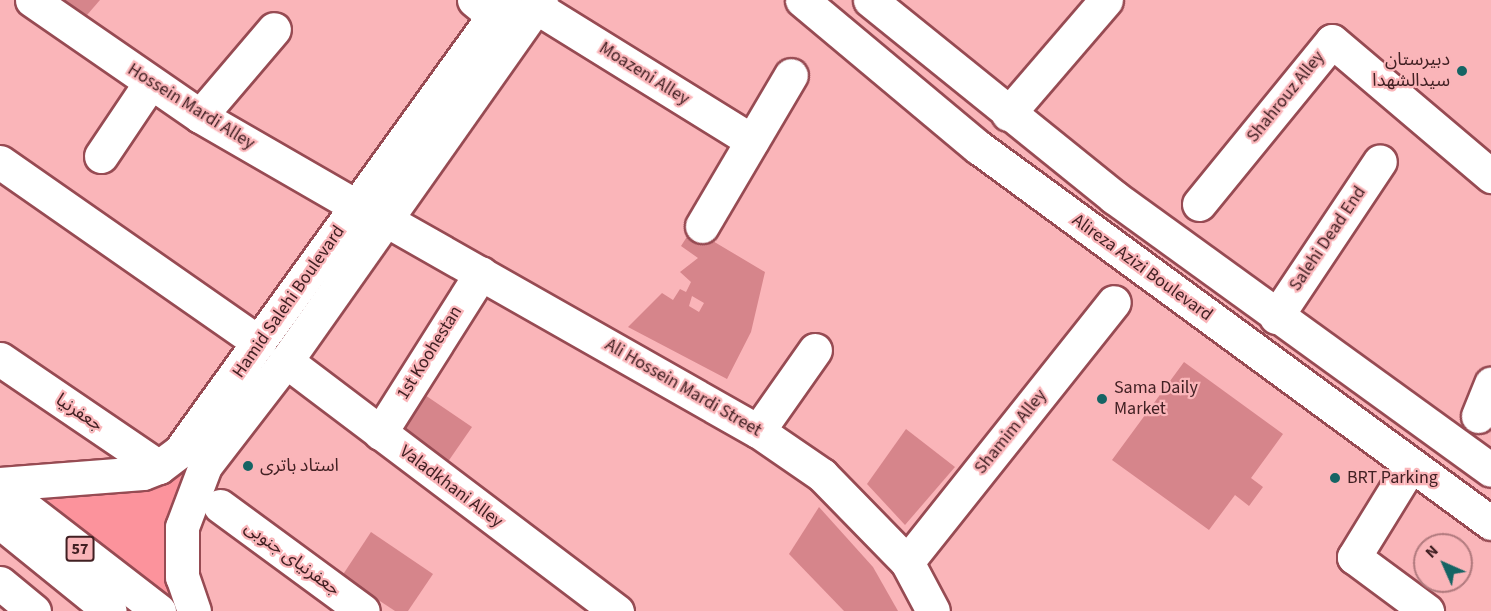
<!DOCTYPE html>
<meta charset="utf-8">
<style>
body{margin:0}
#map{position:relative;width:1491px;height:611px;overflow:hidden;background:#fab5b9;font-family:"Source Sans 3","Noto Sans Arabic",sans-serif}
div>[style]{position:absolute}
[style*='--x']{left:calc(var(--x)*1px);top:calc(var(--y)*1px);width:calc(var(--w)*1px);rotate:calc(var(--a)*1deg)}
.green>*{inset:0;background:#fc939c}
.building>*{inset:0;background:#d6858b}
.roads{filter:drop-shadow(2px 0 #974b53) drop-shadow(-2px 0 #974b53) drop-shadow(0 2px #974b53) drop-shadow(0 -2px #974b53)}
.minor>*{height:33px;margin:-16.5px;padding:0 16.5px;transform-origin:16.5px;border-radius:16.5px;background:#fff}
.major>*{height:33px;margin:-16.5px;padding:0 16.5px;transform-origin:16.5px;border-radius:16.5px;background:#fff}
.highway>*{height:33px;margin:-16.5px;padding:0 16.5px;transform-origin:16.5px;border-radius:16.5px;background:#fff}
.dots>*{width:16px;height:16px;translate:-50% -50%;box-sizing:border-box;border:3px solid #fab5b9;border-radius:50%}
span{translate:-50% -50%;white-space:nowrap;text-align:center;line-height:1.15;-webkit-text-stroke:4.5px #fab5b9;paint-order:stroke}
.shield-label span{padding:2px 4px;background:#fab5b9;border:2px solid;border-radius:4px;-webkit-text-stroke-width:0}
.shield-label{font-size:16px;color:#412023;font-weight:700}
.poi-label{font-size:18px;color:#412023}
.right{translate:-100% -50%;text-align:right}
.left{translate:0 -50%;text-align:left}
.street-label{font-size:18px;color:#412023}
.north{position:absolute;left:1413px;top:533px;width:60px;height:60px;box-sizing:border-box;background:#fab5b9;border:2px solid #b0797d;border-radius:50%;rotate:315deg;font-size:16px;font-weight:700;line-height:24px;text-align:center;color:#412023}
.north::after{content:'';display:block;margin:auto;width:21px;height:27px;background:#156464;clip-path:polygon(50% 0,100% 100%,50% 72%,0 100%)}
</style>
<div id="map">
<div class="green">
<div style="clip-path:polygon(194px 453px,165px 526px,166px 555px,180px 606px,41px 495px)"></div>
</div>
<div class="building">
<div style="clip-path:polygon(64px 0,100px 0,87px 15px)"></div>
<div style="clip-path:polygon(evenodd,690px 232px,706px 237px,765px 272px,751px 332px,727px 379px,628px 327px,662px 293px,673px 300px,680px 289px,686px 292px,691px 282px,680px 272px,698px 258px,681px 246px,690px 232px,692px 296px,704px 303px,699px 312px,689px 306px,692px 296px)"></div>
<div style="clip-path:polygon(1184px 362px,1283px 434px,1251px 478px,1263px 487px,1249px 506px,1235px 495px,1209px 530px,1112px 460px)"></div>
<div style="clip-path:polygon(422px 393px,472px 427px,445px 466px,399px 434px)"></div>
<div style="clip-path:polygon(906px 429px,955px 467px,905px 525px,867px 484px)"></div>
<div style="clip-path:polygon(819px 507px,873px 567px,898px 611px,844px 611px,789px 554px)"></div>
<div style="clip-path:polygon(371px 532px,433px 574px,408px 611px,395px 611px,342px 576px)"></div>
</div>
<div class="roads">
<div class="minor">
<div style="--x:32;--y:0;--w:204;--a:34.6"></div>
<div style="--x:200;--y:116;--w:180;--a:30"></div>
<div style="--x:474;--y:0;--w:26;--a:39"></div>
<div style="--x:536;--y:7;--w:254;--a:31.8"></div>
<div style="--x:1008;--y:114;--w:150;--a:-49.3"></div>
<div style="--x:200;--y:116;--w:114;--a:-49.6"></div>
<div style="--x:101;--y:156;--w:88;--a:-56.1"></div>
<div style="--x:0;--y:162;--w:316;--a:34.9"></div>
<div style="--x:1199;--y:204;--w:210;--a:-50.8"></div>
<div style="--x:1332;--y:41;--w:209;--a:40.3"></div>
<div style="--x:386;--y:220;--w:428;--a:29.6"></div>
<div style="--x:758;--y:431;--w:78;--a:34.5"></div>
<div style="--x:822;--y:475;--w:122;--a:45.7"></div>
<div style="--x:907;--y:562;--w:55;--a:62"></div>
<div style="--x:702;--y:226;--w:175;--a:-59.5"></div>
<div style="--x:1276;--y:317;--w:187;--a:-56.3"></div>
<div style="--x:0;--y:359;--w:192;--a:34.2"></div>
<div style="--x:286;--y:361;--w:415;--a:37.1"></div>
<div style="--x:1478;--y:416;--w:35;--a:-68"></div>
<div style="--x:758;--y:431;--w:99;--a:-54.9"></div>
<div style="--x:380;--y:433;--w:189;--a:-57.7"></div>
<div style="--x:1410;--y:466;--w:107;--a:121.6"></div>
<div style="--x:1354;--y:557;--w:91;--a:36.5"></div>
<div style="--x:220;--y:506;--w:177;--a:36.3"></div>
<div style="--x:0;--y:522;--w:141;--a:39"></div>
<div style="--x:907;--y:562;--w:332;--a:-51.5"></div>
</div>
<div class="major">
<div style="--x:802;--y:0;--w:229;--a:39.9"></div>
<div style="--x:978;--y:147;--w:636;--a:36.24"></div>
<div style="--x:870;--y:0;--w:314;--a:38.9"></div>
<div style="--x:1114;--y:197;--w:465;--a:35.9"></div>
<div style="--x:0;--y:484;--w:143;--a:-4.4"></div>
<div style="--x:143;--y:473;--w:17;--a:-21"></div>
<div style="--x:159;--y:467;--w:26;--a:-37"></div>
<div style="--x:180;--y:451;--w:556;--a:-54.22"></div>
<div style="--x:194;--y:611;--w:36;--a:-109"></div>
<div style="--x:182;--y:577;--w:50;--a:-90"></div>
<div style="--x:182;--y:527;--w:65;--a:-69.3"></div>
<div style="--x:205;--y:466;--w:133;--a:-52.4"></div>
<div style="--x:286;--y:361;--w:442;--a:-54.8"></div>
</div>
<div class="highway">
<div style="--x:0;--y:488;--w:201;--a:37.7"></div>
<div style="--x:0;--y:583;--w:44;--a:39.5"></div>
</div>
</div>
<div class="dots">
<div style="left:1462px;top:71px;background:#156464"></div>
<div style="left:1102px;top:399px;background:#156464"></div>
<div style="left:248px;top:466px;background:#156464"></div>
<div style="left:1335px;top:478px;background:#156464"></div>
</div>
<div class="shield-label">
<span style="left:80px;top:549px">57</span>
</div>
<div class="poi-label">
<span class="right" style="left:1450px;top:71px">دبيرستان<br>سیدالشهدا</span>
<span class="left" style="left:1114px;top:399px">Sama Daily<br>Market</span>
<span class="left" style="left:260px;top:466px">استاد باتری</span>
<span class="left" style="left:1347px;top:478px">BRT Parking</span>
</div>
<div class="street-label">
<span style="left:644px;top:74px;rotate:32deg">Moazeni Alley</span>
<span style="left:1286px;top:97px;rotate:-51deg">Shahrouz Alley</span>
<span style="left:191px;top:107px;rotate:32deg">Hossein Mardi Alley</span>
<span style="left:1328px;top:239px;rotate:-56deg">Salehi Dead End</span>
<span style="left:1142px;top:268px;rotate:36deg">Alireza Azizi Boulevard</span>
<span style="left:289px;top:302px;rotate:-55deg">Hamid Salehi Boulevard</span>
<span style="left:430px;top:353px;rotate:-58deg">1st Koohestan</span>
<span style="left:683px;top:388px;rotate:30deg">Ali Hossein Mardi Street</span>
<span style="left:79px;top:413px;rotate:34deg">جعفرنیا</span>
<span style="left:1011px;top:432px;rotate:-51deg">Shamim Alley</span>
<span style="left:451px;top:487px;rotate:37deg">Valadkhani Alley</span>
<span style="left:292px;top:559px;rotate:36deg">جعفرنیای جنوبی</span>
</div>
<div class="north">N</div>
</div>
